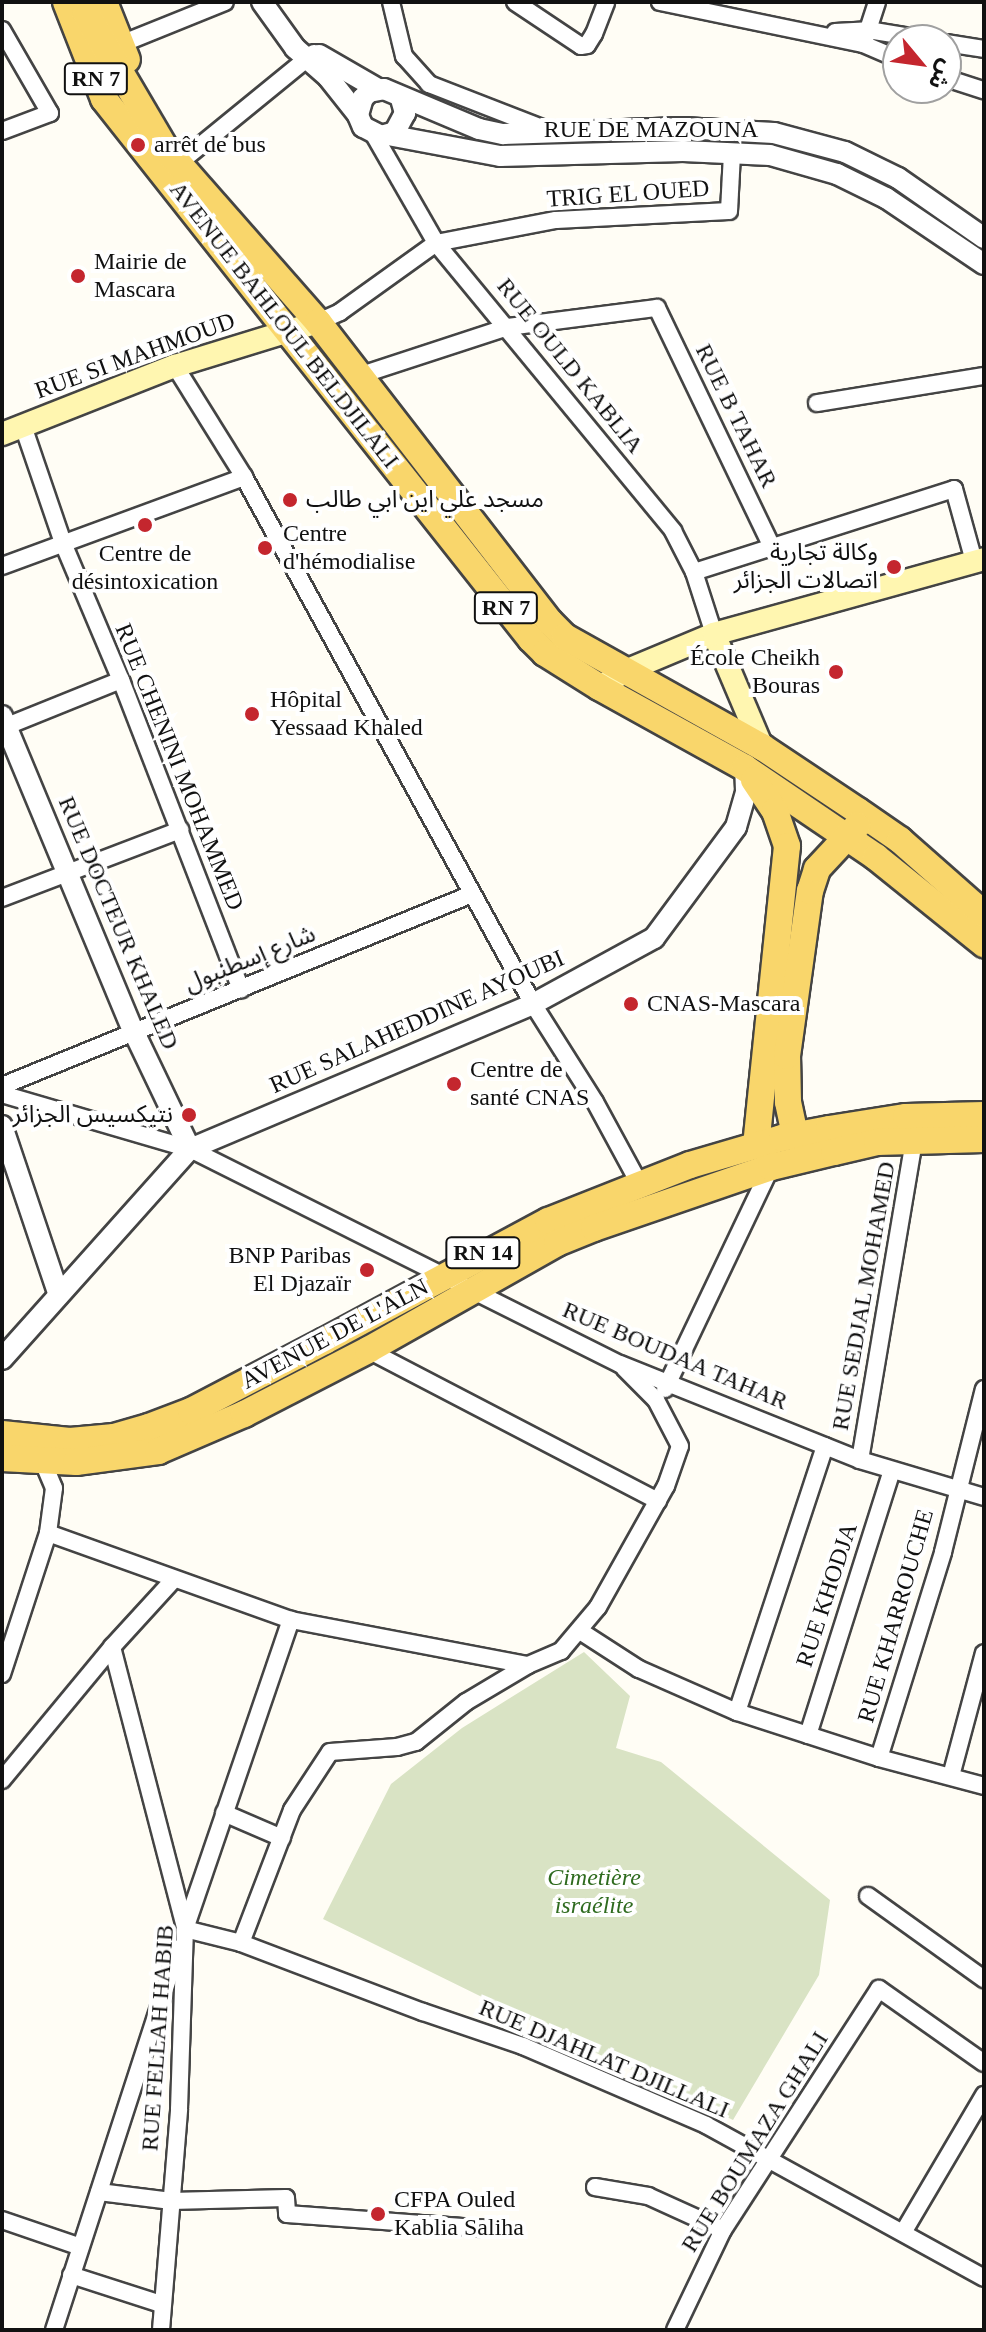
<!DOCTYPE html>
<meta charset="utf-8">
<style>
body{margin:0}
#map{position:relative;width:986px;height:2332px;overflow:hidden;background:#fffdf5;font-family:"Times New Roman","Noto Sans Arabic",serif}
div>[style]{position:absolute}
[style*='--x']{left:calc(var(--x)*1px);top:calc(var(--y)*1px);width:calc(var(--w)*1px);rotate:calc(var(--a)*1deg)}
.cemetery>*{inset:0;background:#d9e3c4}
.roads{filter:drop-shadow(2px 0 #444) drop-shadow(-2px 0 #444) drop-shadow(0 2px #444) drop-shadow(0 -2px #444)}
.minor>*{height:16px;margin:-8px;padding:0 8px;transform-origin:8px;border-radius:8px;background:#fff}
.tertiary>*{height:20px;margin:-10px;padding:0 10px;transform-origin:10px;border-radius:10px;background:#fff}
.secondary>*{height:22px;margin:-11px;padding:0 11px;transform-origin:11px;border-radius:11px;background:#fff6b0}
.primary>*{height:26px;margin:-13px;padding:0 13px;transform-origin:13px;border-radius:13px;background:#f9d66b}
.dots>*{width:22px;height:22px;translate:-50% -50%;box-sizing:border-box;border:4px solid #fff;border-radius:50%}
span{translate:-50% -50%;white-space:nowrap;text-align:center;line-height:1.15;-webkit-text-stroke:8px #fff;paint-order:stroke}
.shield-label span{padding:2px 6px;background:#fff;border:2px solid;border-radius:6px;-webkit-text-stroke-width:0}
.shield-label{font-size:22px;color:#111;font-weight:700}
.street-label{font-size:24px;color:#111}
.poi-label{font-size:24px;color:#111}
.left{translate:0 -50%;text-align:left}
.right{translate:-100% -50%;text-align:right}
.park-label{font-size:24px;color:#2f6b1f;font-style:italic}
.frame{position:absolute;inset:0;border:4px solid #111;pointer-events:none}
.north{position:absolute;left:882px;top:24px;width:80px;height:80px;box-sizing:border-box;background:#fff;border:2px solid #a0a0a0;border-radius:50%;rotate:119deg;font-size:22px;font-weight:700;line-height:32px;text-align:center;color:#111}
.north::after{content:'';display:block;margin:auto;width:28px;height:36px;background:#c4262e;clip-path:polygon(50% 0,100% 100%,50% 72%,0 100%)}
</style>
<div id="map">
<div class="cemetery">
<div style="clip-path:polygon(584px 1652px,630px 1696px,616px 1748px,661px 1762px,830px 1900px,819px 1975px,733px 2120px,323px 1919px,391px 1784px,462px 1728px)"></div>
</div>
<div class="roads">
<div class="minor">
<div style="--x:391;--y:2;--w:56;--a:76.5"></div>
<div style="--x:404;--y:56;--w:38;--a:48"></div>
<div style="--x:429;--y:84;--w:127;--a:21.3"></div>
<div style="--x:515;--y:2;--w:79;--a:33.7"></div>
<div style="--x:581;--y:46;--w:6;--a:-9"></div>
<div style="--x:587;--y:45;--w:13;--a:-58"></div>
<div style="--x:594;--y:34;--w:34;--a:-69"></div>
<div style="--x:660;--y:2;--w:207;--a:11.7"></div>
<div style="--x:863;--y:44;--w:38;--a:23"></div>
<div style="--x:2;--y:30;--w:96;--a:60"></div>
<div style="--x:50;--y:113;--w:51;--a:159.4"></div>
<div style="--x:835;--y:32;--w:33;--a:-3"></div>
<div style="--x:868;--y:30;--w:63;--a:9.2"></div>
<div style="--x:865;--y:39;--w:39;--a:-72"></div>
<div style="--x:946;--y:43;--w:38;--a:9"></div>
<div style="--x:121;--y:44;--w:112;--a:-22"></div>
<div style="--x:946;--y:78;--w:40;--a:18"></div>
<div style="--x:374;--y:135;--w:125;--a:60.1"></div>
<div style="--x:436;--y:243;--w:373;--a:50.5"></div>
<div style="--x:673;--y:531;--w:46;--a:62.9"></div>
<div style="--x:694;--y:572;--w:65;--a:72.1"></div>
<div style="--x:179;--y:163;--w:174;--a:-39.2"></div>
<div style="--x:318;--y:322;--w:24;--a:-24"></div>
<div style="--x:340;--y:312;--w:118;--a:-35.7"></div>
<div style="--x:436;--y:243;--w:122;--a:-10.9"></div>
<div style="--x:556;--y:220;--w:173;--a:-3"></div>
<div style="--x:729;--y:211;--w:58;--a:-87"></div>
<div style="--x:175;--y:366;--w:131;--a:58.1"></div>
<div style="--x:244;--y:477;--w:601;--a:61.26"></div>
<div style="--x:533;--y:1004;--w:116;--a:57.7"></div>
<div style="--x:595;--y:1102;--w:94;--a:61.5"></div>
<div style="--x:358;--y:376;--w:158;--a:-18.1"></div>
<div style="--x:508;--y:327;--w:150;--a:-7.3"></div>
<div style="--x:657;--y:308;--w:263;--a:64.3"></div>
<div style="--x:817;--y:403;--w:169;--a:-9.2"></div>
<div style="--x:23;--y:426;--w:124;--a:71.1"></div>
<div style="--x:63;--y:543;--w:149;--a:67.1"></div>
<div style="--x:121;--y:680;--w:332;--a:68.8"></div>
<div style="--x:2;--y:566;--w:258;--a:-20.2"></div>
<div style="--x:694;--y:572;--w:273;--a:-17.7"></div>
<div style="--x:954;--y:489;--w:75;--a:74.5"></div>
<div style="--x:2;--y:728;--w:128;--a:-22"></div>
<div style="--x:2;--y:898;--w:191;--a:-20.9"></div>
<div style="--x:2;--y:1086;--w:508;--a:-22.22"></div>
<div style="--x:2;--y:1094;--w:196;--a:16.3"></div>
<div style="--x:190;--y:1149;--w:481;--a:26.6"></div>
<div style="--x:620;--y:1364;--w:258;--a:21.8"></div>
<div style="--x:860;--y:1460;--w:129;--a:16.6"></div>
<div style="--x:368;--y:1350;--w:327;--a:27.5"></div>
<div style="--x:665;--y:1389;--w:246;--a:-64.5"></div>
<div style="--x:860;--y:1460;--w:325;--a:-80.4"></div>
<div style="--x:43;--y:1462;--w:28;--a:67"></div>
<div style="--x:54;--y:1488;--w:45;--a:97.6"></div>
<div style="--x:48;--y:1533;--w:258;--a:19.7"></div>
<div style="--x:291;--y:1620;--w:241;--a:10.8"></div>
<div style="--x:580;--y:1631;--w:70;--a:32.8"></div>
<div style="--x:639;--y:1669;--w:107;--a:23.7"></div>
<div style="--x:737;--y:1712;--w:149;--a:17.9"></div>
<div style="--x:879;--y:1758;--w:109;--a:14.9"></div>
<div style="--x:112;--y:1647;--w:92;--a:-47.6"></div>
<div style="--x:2;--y:1674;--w:148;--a:-71.9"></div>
<div style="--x:737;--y:1712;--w:280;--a:-71.7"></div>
<div style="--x:808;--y:1735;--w:278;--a:-72.4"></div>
<div style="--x:879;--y:1758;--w:216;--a:-72.7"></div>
<div style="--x:943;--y:1552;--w:168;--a:-75.9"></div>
<div style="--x:951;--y:1776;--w:127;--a:-75"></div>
<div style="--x:2;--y:1780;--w:173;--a:-50.4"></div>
<div style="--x:112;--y:1647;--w:289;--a:75.4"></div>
<div style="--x:224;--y:1813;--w:63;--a:23.3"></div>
<div style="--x:868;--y:1896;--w:143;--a:35.6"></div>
<div style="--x:185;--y:1929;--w:58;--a:14"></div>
<div style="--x:241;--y:1943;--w:195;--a:20.8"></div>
<div style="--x:423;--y:2012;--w:106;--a:18.8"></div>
<div style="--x:523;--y:2046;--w:199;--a:23.3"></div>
<div style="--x:706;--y:2125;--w:317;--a:28.8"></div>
<div style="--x:241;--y:1943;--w:142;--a:-69"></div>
<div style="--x:292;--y:1810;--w:69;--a:-56.8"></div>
<div style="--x:330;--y:1752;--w:67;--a:-4.3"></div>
<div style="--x:397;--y:1747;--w:20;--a:-15"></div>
<div style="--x:416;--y:1742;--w:64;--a:-38.7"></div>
<div style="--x:466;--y:1702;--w:72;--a:-30.8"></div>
<div style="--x:528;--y:1665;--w:36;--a:-23"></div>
<div style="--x:561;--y:1651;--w:57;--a:-49.9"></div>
<div style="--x:598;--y:1607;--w:139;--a:-60.7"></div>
<div style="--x:666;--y:1486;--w:42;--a:-70.7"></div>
<div style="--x:680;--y:1446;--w:52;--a:-117.6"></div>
<div style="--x:656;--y:1400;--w:45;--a:-135"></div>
<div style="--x:595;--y:2187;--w:54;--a:9.6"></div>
<div style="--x:648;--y:2196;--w:82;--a:24.4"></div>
<div style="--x:99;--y:2192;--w:73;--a:7.1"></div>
<div style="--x:171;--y:2201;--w:115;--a:-1.5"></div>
<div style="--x:286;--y:2198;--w:16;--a:86"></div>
<div style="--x:287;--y:2214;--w:203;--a:4.2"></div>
<div style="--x:2;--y:2220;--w:83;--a:18.9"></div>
<div style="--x:904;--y:2231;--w:158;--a:-59.5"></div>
<div style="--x:71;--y:2275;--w:95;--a:17.9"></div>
<div style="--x:54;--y:2330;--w:401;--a:-72"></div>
<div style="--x:161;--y:2330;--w:222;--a:-85.3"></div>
<div style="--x:179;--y:2109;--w:180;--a:-88.1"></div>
<div style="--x:185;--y:1929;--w:327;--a:-71.1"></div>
<div style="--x:675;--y:2330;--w:111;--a:-64.4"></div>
<div style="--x:723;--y:2230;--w:287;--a:-57.1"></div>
<div style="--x:879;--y:1989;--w:128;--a:35.2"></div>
</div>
<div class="tertiary">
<div style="--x:262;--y:2;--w:57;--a:54.3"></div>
<div style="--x:295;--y:48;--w:44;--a:41.3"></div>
<div style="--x:328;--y:77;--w:48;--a:51.7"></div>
<div style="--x:319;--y:55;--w:68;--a:30"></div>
<div style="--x:401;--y:99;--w:15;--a:74"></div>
<div style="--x:405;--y:113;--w:21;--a:118"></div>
<div style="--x:395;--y:132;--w:15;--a:164"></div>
<div style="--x:381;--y:136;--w:20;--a:-153"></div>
<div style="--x:363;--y:127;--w:13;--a:-113"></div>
<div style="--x:358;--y:115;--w:18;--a:-74"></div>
<div style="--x:363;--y:98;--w:8;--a:-45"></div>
<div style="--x:369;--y:92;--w:15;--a:-11"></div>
<div style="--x:384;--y:89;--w:103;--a:22.8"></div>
<div style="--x:479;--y:129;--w:25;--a:12"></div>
<div style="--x:503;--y:134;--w:180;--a:-1.9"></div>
<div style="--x:683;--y:128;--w:91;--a:3.1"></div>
<div style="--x:774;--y:133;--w:73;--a:15"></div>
<div style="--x:845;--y:152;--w:59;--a:26.1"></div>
<div style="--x:898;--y:178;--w:105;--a:34.9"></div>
<div style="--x:388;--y:135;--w:114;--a:10.6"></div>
<div style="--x:500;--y:156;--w:183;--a:-1.6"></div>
<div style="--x:683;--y:151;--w:87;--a:2.6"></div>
<div style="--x:770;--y:155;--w:70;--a:15.8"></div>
<div style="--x:837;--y:174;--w:55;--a:26.1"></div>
<div style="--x:886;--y:198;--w:118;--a:34"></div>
<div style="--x:2;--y:716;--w:340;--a:67.4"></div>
<div style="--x:133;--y:1030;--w:132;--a:64.4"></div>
<div style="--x:2;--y:1126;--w:178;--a:71.4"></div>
<div style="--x:2;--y:1359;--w:282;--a:-48.2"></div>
<div style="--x:190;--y:1149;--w:372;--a:-22.9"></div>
<div style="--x:533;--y:1004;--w:138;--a:-28.6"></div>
<div style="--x:654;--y:938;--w:138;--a:-53.5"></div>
<div style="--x:736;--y:827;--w:37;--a:-74"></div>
<div style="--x:746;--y:791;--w:23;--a:-92"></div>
</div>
<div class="secondary">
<div style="--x:2;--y:434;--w:186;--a:-21.5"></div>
<div style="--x:175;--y:366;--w:150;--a:-17.1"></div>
<div style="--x:714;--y:634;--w:123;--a:67"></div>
<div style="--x:599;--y:687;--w:34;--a:-30"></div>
<div style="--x:628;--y:670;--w:93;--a:-22.7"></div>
<div style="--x:714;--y:634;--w:280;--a:-15.5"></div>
</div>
<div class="primary">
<div style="--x:66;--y:2;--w:104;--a:68.6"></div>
<div style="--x:104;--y:99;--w:688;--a:51.67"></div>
<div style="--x:531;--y:639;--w:20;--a:45"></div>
<div style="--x:545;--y:653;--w:64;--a:32.2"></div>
<div style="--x:599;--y:687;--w:167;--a:29"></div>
<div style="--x:745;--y:768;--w:158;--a:34.2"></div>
<div style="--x:876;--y:857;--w:139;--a:38.9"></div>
<div style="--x:104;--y:2;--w:62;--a:68.4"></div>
<div style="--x:86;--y:14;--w:156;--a:59.5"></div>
<div style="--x:165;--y:148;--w:232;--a:48.7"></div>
<div style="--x:318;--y:322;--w:379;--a:52.3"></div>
<div style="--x:550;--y:622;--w:21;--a:45"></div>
<div style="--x:565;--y:637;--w:226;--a:29.2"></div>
<div style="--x:762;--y:747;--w:115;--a:33.7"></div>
<div style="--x:858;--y:811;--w:51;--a:34.6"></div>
<div style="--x:900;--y:840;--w:112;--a:41.4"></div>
<div style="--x:754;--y:780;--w:37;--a:56"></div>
<div style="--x:775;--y:811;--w:37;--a:71"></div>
<div style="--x:787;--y:846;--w:301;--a:95.9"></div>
<div style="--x:795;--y:1135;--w:34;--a:-102"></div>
<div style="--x:788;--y:1102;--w:46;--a:-91.2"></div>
<div style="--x:787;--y:1056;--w:167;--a:-82.1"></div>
<div style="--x:810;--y:891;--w:23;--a:-72"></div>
<div style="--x:817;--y:869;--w:59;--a:-47.1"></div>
<div style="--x:2;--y:1434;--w:68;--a:5.9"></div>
<div style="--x:70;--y:1441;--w:44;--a:-5.2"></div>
<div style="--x:114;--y:1437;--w:36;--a:-16"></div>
<div style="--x:149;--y:1427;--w:45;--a:-20.9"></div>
<div style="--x:191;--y:1411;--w:151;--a:-27.6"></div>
<div style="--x:325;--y:1341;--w:253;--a:-28.3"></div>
<div style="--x:548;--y:1221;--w:153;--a:-21.5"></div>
<div style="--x:690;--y:1165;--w:96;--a:-16.4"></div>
<div style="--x:782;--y:1138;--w:48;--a:-10.8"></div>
<div style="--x:829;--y:1129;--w:78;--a:-8.9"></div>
<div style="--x:906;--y:1117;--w:78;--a:-1.5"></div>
<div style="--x:2;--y:1458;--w:74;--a:3.1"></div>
<div style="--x:76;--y:1462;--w:83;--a:-7.6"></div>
<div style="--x:158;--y:1451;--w:94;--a:-23.3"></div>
<div style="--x:244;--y:1414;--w:140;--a:-27.3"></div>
<div style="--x:368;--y:1350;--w:217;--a:-29.5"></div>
<div style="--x:557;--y:1243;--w:40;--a:-22"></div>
<div style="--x:594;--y:1228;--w:187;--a:-19"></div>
<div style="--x:771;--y:1167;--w:65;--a:-13.4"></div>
<div style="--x:834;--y:1152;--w:44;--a:-13.1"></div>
<div style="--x:877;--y:1142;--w:107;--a:-1.6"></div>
</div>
</div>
<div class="dots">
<div style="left:138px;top:145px;background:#c4262e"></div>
<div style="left:78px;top:276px;background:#c4262e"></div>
<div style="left:290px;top:500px;background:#c4262e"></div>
<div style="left:145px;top:525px;background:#c4262e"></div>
<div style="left:265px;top:548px;background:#c4262e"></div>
<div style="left:894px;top:567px;background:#c4262e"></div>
<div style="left:836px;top:672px;background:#c4262e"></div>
<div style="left:252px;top:714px;background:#c4262e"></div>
<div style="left:631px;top:1004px;background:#c4262e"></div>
<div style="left:454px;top:1084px;background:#c4262e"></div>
<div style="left:189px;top:1115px;background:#c4262e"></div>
<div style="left:367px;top:1270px;background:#c4262e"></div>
<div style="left:378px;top:2214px;background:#c4262e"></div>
</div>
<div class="shield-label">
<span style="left:96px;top:79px">RN 7</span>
<span style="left:506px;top:608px">RN 7</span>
<span style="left:483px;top:1253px">RN 14</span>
</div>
<div class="street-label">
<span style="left:651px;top:130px">RUE DE MAZOUNA</span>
<span style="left:628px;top:194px;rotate:-4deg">TRIG EL OUED</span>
<span style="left:284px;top:325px;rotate:52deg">AVENUE BAHLOUL BELDJILALI</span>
<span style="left:135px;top:356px;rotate:-20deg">RUE SI MAHMOUD</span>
<span style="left:570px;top:366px;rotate:51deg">RUE OULD KABLIA</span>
<span style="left:736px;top:416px;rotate:64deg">RUE B TAHAR</span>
<span style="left:179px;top:767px;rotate:68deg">RUE CHENINI MOHAMMED</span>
<span style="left:118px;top:923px;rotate:67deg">RUE DOCTEUR KHALED</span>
<span style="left:250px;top:959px;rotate:-22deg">شارع إسطنبول</span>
<span style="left:417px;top:1022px;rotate:-24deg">RUE SALAHEDDINE AYOUBI</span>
<span style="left:864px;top:1296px;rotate:-80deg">RUE SEDJAL MOHAMED</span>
<span style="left:335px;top:1334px;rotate:-28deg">AVENUE DE L'ALN</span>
<span style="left:675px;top:1356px;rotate:23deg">RUE BOUDAA TAHAR</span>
<span style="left:827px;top:1595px;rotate:-72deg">RUE KHODJA</span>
<span style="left:896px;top:1616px;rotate:-74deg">RUE KHARROUCHE</span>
<span style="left:158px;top:2038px;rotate:-86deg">RUE FELLAH HABIB</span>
<span style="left:604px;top:2059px;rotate:23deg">RUE DJAHLAT DJILLALI</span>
<span style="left:755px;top:2142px;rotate:-58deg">RUE BOUMAZA GHALI</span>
</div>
<div class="poi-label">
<span class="left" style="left:154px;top:145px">arrêt de bus</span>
<span class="left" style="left:94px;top:276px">Mairie de<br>Mascara</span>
<span class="left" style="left:306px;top:500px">مسجد علي اين ابي طالب</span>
<span class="left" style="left:283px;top:548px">Centre<br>d'hémodialise</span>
<span class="right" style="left:878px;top:567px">وكالة تجارية<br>اتصالات الجزائر</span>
<span style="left:145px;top:568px">Centre de<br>désintoxication</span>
<span class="right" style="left:820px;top:672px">École Cheikh<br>Bouras</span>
<span class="left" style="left:270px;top:714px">Hôpital<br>Yessaad Khaled</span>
<span class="left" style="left:647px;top:1004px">CNAS-Mascara</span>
<span class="left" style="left:470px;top:1084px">Centre de<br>santé CNAS</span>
<span class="right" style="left:173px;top:1115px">نتيكسيس الجزائر</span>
<span class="right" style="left:351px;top:1270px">BNP Paribas<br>El Djazaïr</span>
<span class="left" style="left:394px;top:2214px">CFPA Ouled<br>Kablia Saliha</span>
</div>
<div class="park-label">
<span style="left:594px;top:1892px">Cimetière<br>israélite</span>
</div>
<div class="frame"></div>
<div class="north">ش</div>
</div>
